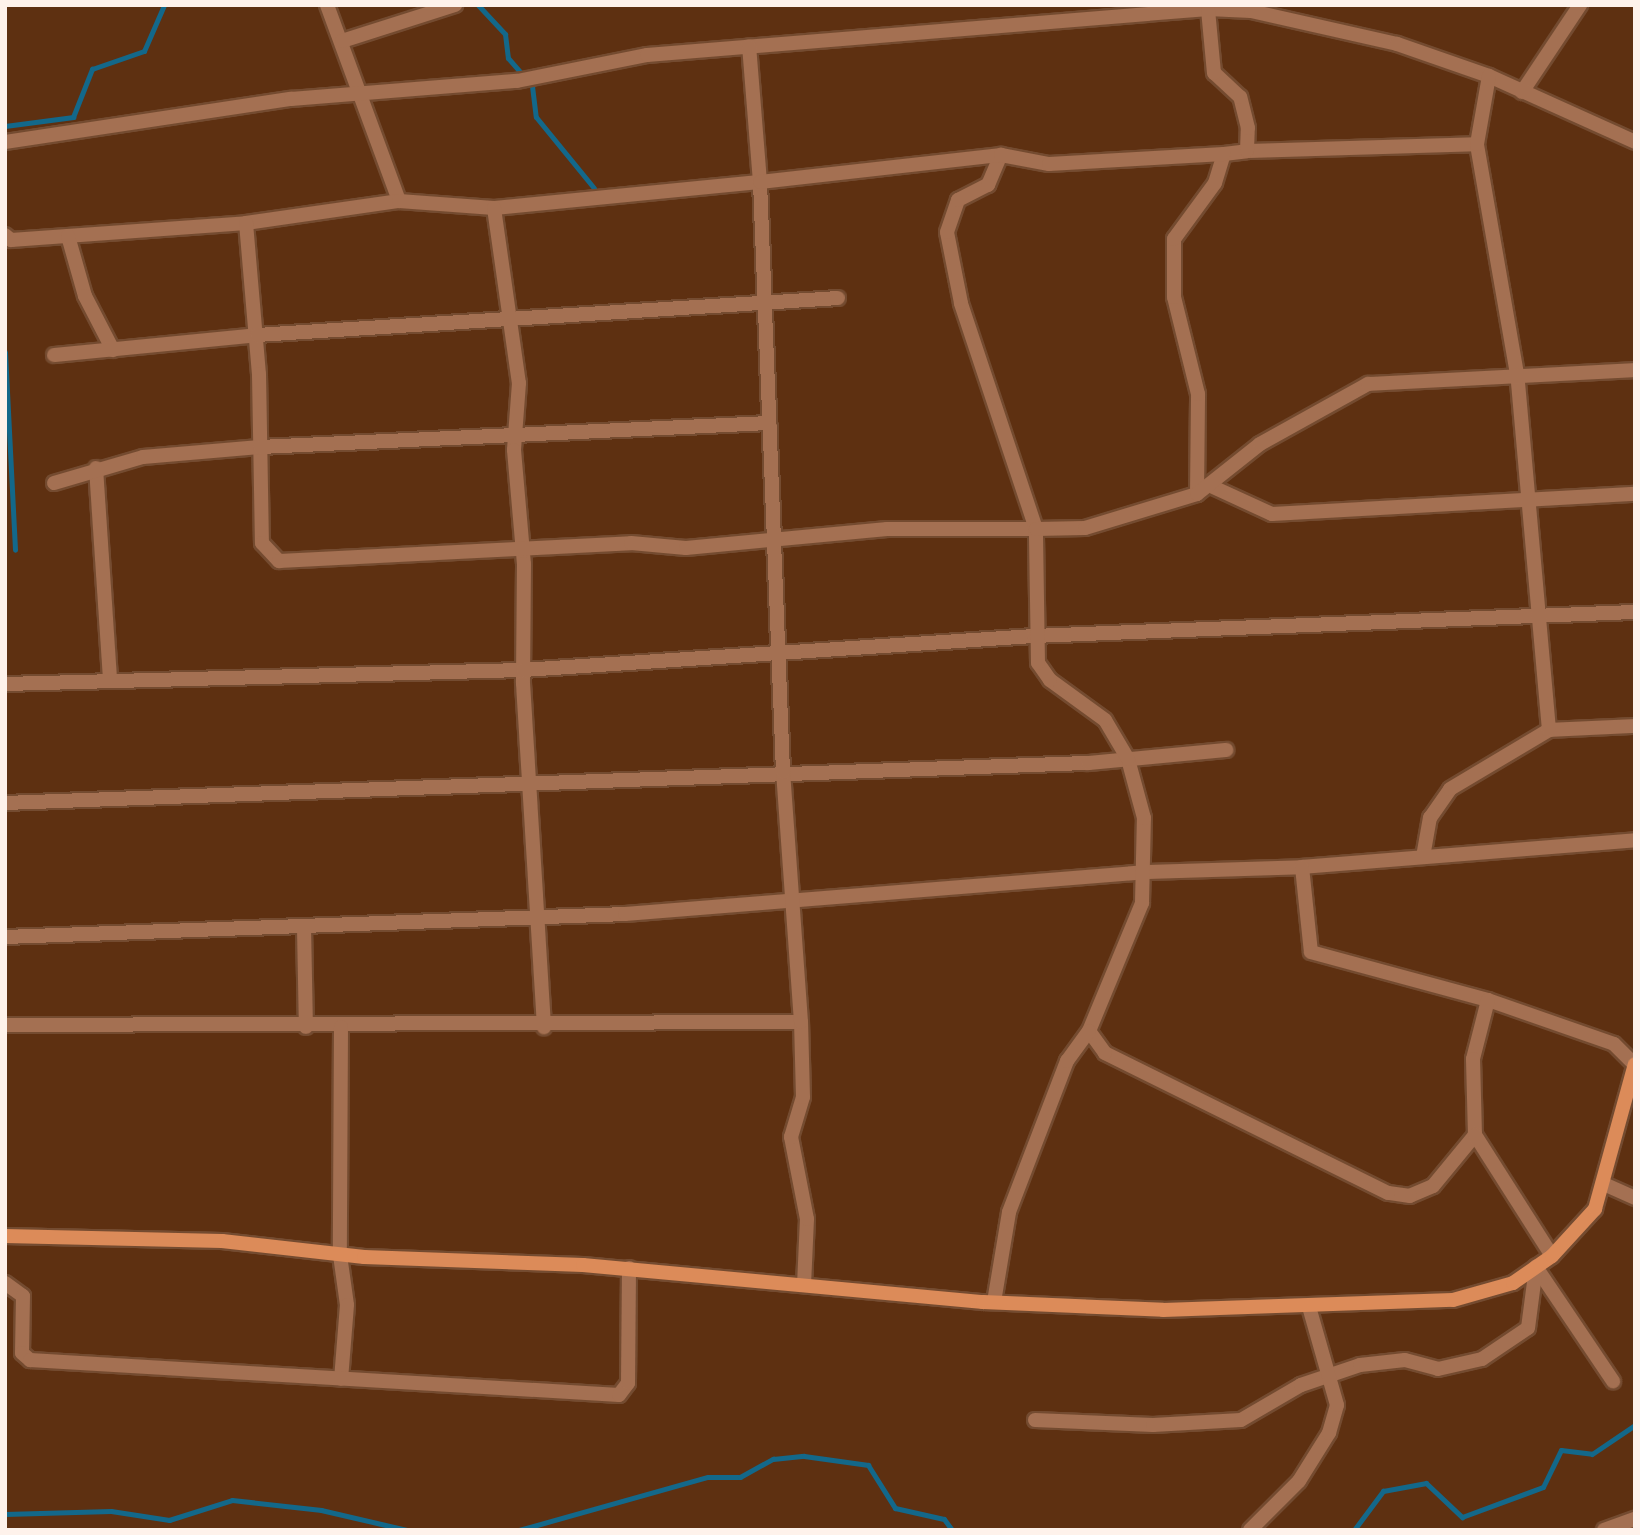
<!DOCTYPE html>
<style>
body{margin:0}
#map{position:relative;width:1640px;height:1535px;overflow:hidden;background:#5e3011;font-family:Montserrat,sans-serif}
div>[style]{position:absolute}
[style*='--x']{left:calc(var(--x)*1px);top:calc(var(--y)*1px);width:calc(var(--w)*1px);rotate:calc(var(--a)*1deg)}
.stream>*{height:5px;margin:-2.5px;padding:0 2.5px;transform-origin:2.5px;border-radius:2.5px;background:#13688a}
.roads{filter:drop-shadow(2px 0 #744b30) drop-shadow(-2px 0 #744b30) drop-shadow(0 2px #744b30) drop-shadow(0 -2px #744b30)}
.street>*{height:14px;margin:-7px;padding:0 7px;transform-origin:7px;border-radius:7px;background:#a47052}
.secondary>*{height:14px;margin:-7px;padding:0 7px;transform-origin:7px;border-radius:7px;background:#dc8b59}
span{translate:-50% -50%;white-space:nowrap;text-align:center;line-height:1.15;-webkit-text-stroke:5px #522504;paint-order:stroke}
.frame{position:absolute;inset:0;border:7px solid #fef2eb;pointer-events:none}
</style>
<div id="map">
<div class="stream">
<div style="--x:478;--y:5;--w:40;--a:47"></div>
<div style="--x:505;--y:34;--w:24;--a:83"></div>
<div style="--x:508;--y:58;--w:37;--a:49"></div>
<div style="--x:532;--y:86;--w:31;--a:83"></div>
<div style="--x:536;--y:117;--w:92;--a:50.8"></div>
<div style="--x:5;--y:126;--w:69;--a:-7.5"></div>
<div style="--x:73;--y:117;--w:52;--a:-68.4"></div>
<div style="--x:92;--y:69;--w:55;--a:-19.1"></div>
<div style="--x:144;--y:51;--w:50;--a:-66.5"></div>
<div style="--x:5;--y:352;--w:198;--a:87.1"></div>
<div style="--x:5;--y:1514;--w:106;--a:-1.6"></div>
<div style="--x:111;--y:1511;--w:59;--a:8.8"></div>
<div style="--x:169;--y:1520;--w:66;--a:-17.6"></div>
<div style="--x:232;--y:1500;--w:90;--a:6.4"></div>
<div style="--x:321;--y:1510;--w:88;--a:13.1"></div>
<div style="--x:519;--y:1530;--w:196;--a:-15.7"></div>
<div style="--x:708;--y:1477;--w:32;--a:0"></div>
<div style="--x:740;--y:1477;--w:38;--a:-29"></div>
<div style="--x:773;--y:1459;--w:31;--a:-6"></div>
<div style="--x:804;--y:1456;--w:65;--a:8"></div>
<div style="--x:868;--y:1465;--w:51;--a:57.9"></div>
<div style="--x:895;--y:1508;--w:50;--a:12.7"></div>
<div style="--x:944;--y:1519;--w:14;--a:54"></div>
<div style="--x:1354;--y:1530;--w:49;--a:-53.4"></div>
<div style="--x:1383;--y:1491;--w:44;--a:-10.5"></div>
<div style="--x:1426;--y:1483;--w:50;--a:43.4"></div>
<div style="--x:1462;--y:1517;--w:86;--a:-20.3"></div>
<div style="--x:1543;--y:1487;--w:41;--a:-64.1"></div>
<div style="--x:1561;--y:1450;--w:31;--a:7"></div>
<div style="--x:1592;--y:1454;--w:52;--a:-34"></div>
</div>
<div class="roads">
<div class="street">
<div style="--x:327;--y:5;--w:209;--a:69.8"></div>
<div style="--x:342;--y:41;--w:119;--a:-17.7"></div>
<div style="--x:1522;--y:92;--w:105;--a:-56.3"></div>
<div style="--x:5;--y:142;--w:289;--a:-8.6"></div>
<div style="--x:291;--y:99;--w:227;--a:-4.6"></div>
<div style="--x:517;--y:81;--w:133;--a:-11.3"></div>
<div style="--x:647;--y:55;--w:563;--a:-4.69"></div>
<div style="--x:1208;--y:9;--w:43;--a:2.7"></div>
<div style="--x:1251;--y:11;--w:150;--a:12.7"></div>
<div style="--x:1397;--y:44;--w:97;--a:19.2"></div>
<div style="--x:1489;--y:76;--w:160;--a:24.3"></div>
<div style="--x:1247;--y:151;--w:230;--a:-1.7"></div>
<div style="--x:494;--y:208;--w:267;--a:-5.6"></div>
<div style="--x:760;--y:182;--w:136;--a:-94.6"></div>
<div style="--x:246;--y:223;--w:155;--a:-8.2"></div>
<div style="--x:399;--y:201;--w:95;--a:4.2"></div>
<div style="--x:494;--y:208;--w:177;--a:81.9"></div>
<div style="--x:519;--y:383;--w:67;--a:94.3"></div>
<div style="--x:514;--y:450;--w:114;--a:85"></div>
<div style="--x:524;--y:564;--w:119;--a:90.5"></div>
<div style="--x:523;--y:683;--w:345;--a:86.5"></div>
<div style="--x:5;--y:235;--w:8;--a:40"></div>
<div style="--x:11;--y:240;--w:236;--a:-4.1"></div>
<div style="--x:246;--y:223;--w:152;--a:85.1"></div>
<div style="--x:259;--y:374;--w:169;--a:89"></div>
<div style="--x:262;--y:543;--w:25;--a:47"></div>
<div style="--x:279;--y:561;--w:352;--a:-2.9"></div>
<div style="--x:631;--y:543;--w:55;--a:5.2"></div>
<div style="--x:686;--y:548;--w:202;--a:-5.4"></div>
<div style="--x:887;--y:529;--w:149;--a:0"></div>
<div style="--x:1036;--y:529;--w:238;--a:-108.4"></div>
<div style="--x:961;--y:303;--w:72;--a:-101.2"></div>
<div style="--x:947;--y:232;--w:34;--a:-71"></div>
<div style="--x:958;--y:200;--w:34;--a:-27"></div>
<div style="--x:988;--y:185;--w:33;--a:-67"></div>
<div style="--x:68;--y:236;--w:62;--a:74.2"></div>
<div style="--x:85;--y:296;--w:61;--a:62.6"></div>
<div style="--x:54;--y:355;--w:204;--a:-5.6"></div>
<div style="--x:257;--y:335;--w:582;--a:-3.64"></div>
<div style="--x:96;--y:468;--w:212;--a:86.2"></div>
<div style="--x:54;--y:483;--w:93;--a:-16.3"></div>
<div style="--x:143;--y:457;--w:117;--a:-4.9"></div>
<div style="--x:260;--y:447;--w:510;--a:-2.7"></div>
<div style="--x:1213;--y:487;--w:65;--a:24.6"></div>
<div style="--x:1272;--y:514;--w:364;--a:-3.2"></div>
<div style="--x:1197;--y:494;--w:100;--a:-89.4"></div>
<div style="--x:1198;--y:394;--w:100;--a:-103.9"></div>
<div style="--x:1174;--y:297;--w:58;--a:-90"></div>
<div style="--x:1174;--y:239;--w:69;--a:-53.8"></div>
<div style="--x:1215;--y:183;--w:30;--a:-73"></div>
<div style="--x:1224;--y:154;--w:23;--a:-7"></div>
<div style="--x:1247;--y:151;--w:23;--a:-88"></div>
<div style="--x:1248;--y:128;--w:32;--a:-104"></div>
<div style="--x:1240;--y:97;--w:35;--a:-137"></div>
<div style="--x:1214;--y:73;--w:64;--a:-95.4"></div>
<div style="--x:5;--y:684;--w:518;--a:-1.55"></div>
<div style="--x:523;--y:670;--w:512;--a:-3.81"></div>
<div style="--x:1034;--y:636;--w:601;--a:-2.29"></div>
<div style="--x:1549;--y:730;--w:86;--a:-2.7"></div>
<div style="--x:5;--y:803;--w:1084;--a:-2.12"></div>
<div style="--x:1088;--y:763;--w:139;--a:-5.4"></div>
<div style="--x:1423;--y:857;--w:40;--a:-80"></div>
<div style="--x:1430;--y:818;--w:35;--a:-55"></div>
<div style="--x:1450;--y:789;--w:115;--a:-30.8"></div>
<div style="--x:1549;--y:730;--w:357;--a:-95.1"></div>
<div style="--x:1517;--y:374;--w:233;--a:-99.9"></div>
<div style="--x:1477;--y:144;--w:69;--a:-80"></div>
<div style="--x:1302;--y:867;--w:334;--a:-4.6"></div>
<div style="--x:304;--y:927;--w:100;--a:88.9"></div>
<div style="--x:5;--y:937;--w:620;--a:-2.12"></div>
<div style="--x:625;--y:914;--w:524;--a:-4.6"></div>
<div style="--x:1147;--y:872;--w:155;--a:-1.8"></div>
<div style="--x:1302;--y:867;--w:85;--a:84"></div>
<div style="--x:1311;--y:952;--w:183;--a:15.2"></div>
<div style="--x:1488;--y:1000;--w:133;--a:19.2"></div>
<div style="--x:1614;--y:1044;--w:28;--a:45"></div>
<div style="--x:1488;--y:1000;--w:61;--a:104.3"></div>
<div style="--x:1473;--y:1059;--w:76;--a:88.5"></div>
<div style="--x:1475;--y:1135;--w:66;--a:129.5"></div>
<div style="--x:1433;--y:1186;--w:25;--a:157"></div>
<div style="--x:1410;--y:1196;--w:22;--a:-172"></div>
<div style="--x:1388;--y:1193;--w:316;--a:-153.7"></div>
<div style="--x:1105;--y:1053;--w:27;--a:-126"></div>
<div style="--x:1089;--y:1031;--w:139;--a:-67.5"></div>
<div style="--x:1142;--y:903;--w:85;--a:-88.7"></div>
<div style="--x:1144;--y:818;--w:61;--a:-105.2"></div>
<div style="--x:1128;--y:759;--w:45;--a:-120.5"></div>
<div style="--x:1105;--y:720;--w:68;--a:-144"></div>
<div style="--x:1050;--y:680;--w:21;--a:-125"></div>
<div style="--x:1038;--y:663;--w:134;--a:-90.9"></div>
<div style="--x:1036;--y:529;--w:49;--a:-1.2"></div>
<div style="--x:1085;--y:528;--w:117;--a:-16.9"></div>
<div style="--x:1197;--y:494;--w:80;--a:-38.4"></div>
<div style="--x:1260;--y:444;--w:124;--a:-29.1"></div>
<div style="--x:1368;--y:384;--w:267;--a:-3"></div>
<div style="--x:5;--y:1025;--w:796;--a:-0.22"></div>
<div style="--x:341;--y:1027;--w:228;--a:90.3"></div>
<div style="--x:340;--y:1255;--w:50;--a:82"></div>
<div style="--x:347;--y:1305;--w:74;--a:94.6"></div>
<div style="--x:1475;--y:1135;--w:143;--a:57.5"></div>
<div style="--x:1606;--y:1185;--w:32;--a:24"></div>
<div style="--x:1536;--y:1267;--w:138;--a:56"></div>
<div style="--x:5;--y:1283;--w:22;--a:36"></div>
<div style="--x:23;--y:1296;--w:57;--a:91"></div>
<div style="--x:22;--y:1353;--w:11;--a:41"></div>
<div style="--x:30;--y:1360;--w:590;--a:3.4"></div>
<div style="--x:619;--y:1395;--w:15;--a:-53"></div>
<div style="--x:628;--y:1383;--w:115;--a:-89.5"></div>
<div style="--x:804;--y:1285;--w:66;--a:-87.4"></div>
<div style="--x:807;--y:1219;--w:84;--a:-101"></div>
<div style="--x:791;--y:1137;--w:42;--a:-73.3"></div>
<div style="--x:803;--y:1097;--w:75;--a:-91.5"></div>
<div style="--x:801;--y:1022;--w:251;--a:-94.1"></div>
<div style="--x:783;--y:772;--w:590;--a:-92.23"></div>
<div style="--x:760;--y:182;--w:243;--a:-6.4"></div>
<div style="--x:1001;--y:155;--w:49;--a:10.6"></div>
<div style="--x:1049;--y:164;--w:175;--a:-3.3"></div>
<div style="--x:994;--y:1302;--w:91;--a:-80.5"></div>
<div style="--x:1009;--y:1212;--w:162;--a:-69"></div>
<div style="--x:1067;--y:1061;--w:37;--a:-54"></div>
<div style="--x:1035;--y:1420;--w:118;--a:2.4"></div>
<div style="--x:1153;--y:1425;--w:88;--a:-3.3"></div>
<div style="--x:1241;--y:1420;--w:69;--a:-30.3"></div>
<div style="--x:1301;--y:1385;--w:62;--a:-18.7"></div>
<div style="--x:1360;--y:1365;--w:45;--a:-6.3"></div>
<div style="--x:1405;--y:1360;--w:34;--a:15"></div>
<div style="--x:1438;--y:1369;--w:45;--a:-12.8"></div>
<div style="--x:1482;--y:1359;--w:55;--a:-34"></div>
<div style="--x:1528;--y:1328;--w:62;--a:-82.5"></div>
<div style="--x:1250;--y:1530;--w:69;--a:-45"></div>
<div style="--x:1299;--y:1481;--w:57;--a:-58"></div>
<div style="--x:1329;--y:1433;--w:29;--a:-74"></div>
<div style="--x:1337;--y:1405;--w:102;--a:-105.9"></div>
<div style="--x:1604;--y:1530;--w:33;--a:-20"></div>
</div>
<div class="secondary">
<div style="--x:5;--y:1236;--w:217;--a:1.3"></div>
<div style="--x:222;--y:1241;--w:143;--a:6.4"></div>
<div style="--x:364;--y:1257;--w:219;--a:2.1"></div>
<div style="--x:583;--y:1265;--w:402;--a:5.3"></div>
<div style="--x:983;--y:1302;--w:180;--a:2.5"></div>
<div style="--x:1163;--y:1310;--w:290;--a:-2"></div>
<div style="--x:1453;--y:1300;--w:62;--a:-15.8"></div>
<div style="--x:1513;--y:1283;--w:47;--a:-34.7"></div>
<div style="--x:1552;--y:1256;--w:64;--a:-47.5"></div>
<div style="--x:1595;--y:1209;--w:150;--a:-74.6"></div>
</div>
</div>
<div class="frame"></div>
</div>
